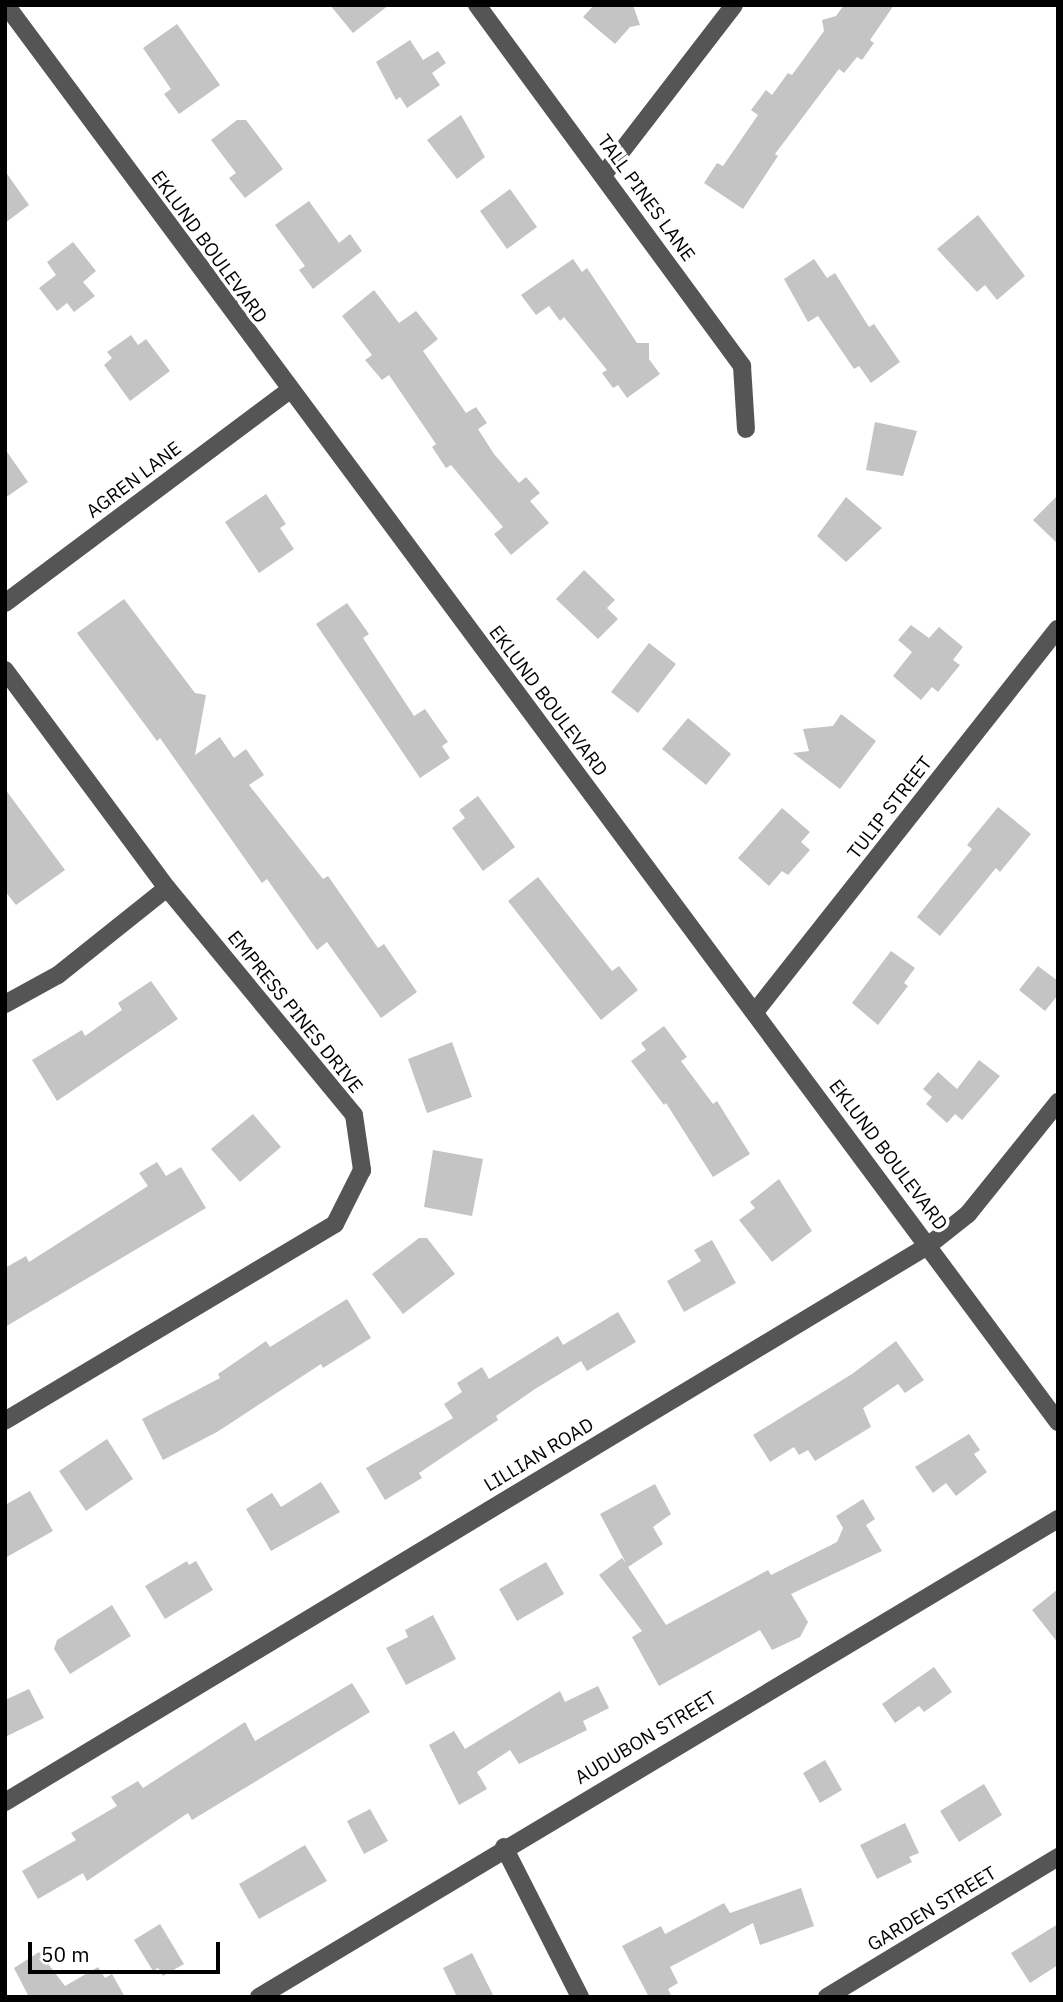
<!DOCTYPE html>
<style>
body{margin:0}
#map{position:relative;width:1063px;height:2002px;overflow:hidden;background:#fff;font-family:"IBM Plex Sans",sans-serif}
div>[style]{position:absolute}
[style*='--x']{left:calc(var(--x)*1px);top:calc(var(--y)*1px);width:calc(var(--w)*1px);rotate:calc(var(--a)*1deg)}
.building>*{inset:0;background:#c4c4c4}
.minor>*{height:18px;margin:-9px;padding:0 9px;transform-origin:9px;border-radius:9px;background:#555}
span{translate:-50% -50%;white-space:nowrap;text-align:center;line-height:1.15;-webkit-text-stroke:7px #fff;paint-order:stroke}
.street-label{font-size:19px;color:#000}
.frame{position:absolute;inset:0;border:7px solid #000;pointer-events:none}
.scale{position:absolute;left:28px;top:1942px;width:192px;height:32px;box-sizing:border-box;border:4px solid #000;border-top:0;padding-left:9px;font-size:21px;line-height:24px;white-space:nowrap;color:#000;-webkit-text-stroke:5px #fff;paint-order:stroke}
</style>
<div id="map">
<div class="building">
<div style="clip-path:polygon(330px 5px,389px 5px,353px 33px)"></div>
<div style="clip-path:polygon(594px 5px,633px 5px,640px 25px,630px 27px,615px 44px,583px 17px)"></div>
<div style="clip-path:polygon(844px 5px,894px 5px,870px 40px,874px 43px,862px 60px,857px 57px,844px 73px,839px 69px,775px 154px,778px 156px,743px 209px,704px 183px,717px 163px,723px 166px,758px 115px,751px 110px,766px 90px,772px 95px,788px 73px,792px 75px,824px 31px,822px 20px,836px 16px)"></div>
<div style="clip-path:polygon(177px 24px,220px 85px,179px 114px,164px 94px,171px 89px,143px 48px)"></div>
<div style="clip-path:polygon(410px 40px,423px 60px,438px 51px,446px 63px,432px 73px,440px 85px,407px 108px,400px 97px,396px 100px,376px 62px)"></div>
<div style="clip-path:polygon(461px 115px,485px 157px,457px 179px,427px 140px)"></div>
<div style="clip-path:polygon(237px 120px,246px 120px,283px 169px,245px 198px,229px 178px,236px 173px,211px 140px)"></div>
<div style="clip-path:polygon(5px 171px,29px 205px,5px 223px)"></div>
<div style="clip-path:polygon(510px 189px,537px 227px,507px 249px,480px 211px)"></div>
<div style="clip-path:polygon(309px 201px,339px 243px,350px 234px,362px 251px,313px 289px,299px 270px,305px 266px,275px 225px)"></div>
<div style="clip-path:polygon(978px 215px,1025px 276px,997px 300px,985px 285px,977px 292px,937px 249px)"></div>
<div style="clip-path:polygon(73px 242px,96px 271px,83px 282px,95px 296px,74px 312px,67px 303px,57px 311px,39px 288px,56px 275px,47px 262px)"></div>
<div style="clip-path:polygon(573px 259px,582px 272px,587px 268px,637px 343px,649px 343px,649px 359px,660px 374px,627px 398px,618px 385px,613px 388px,602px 373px,607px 370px,564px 317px,560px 321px,549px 306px,536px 315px,521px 295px)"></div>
<div style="clip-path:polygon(814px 259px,827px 278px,835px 273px,869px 327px,874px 324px,900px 362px,871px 383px,859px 366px,854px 369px,818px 316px,808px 322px,784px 279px)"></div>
<div style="clip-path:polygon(374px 290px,399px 323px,416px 311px,438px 339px,423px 351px,466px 413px,476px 407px,487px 423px,478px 429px,494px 454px,519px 483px,526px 477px,540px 493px,530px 501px,549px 523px,511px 555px,494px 534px,503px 527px,451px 465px,446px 468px,432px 447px,436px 444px,389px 375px,382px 380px,365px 360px,372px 355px,342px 316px)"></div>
<div style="clip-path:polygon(131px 335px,138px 345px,146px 339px,170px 371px,130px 401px,104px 365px,112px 358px,107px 352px)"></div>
<div style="clip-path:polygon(875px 422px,917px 431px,903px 476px,866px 470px)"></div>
<div style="clip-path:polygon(5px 449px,28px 482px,5px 498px)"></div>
<div style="clip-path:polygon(266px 494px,286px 524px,280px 528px,294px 549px,259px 573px,225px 522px)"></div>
<div style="clip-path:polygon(1058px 495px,1058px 544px,1033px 520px)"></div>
<div style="clip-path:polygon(846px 497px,882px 528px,846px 562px,817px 536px)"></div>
<div style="clip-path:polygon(584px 570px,615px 600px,607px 608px,618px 619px,598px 639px,556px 599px)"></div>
<div style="clip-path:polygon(124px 599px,195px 693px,206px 695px,195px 755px,220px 737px,234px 758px,246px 749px,264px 775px,249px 785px,323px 879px,328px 876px,378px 948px,384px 944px,417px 992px,381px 1018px,327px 942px,317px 950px,267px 879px,262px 883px,160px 738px,157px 741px,77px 633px)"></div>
<div style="clip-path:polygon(347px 603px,369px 634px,363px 638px,414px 716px,425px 709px,448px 742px,442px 746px,450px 758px,420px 778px,316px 624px)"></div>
<div style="clip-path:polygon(911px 625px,929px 638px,939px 627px,963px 647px,953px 660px,960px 665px,938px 692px,932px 687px,921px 700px,893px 676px,912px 652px,898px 640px)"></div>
<div style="clip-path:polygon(649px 643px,676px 664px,638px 713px,611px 692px)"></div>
<div style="clip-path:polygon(841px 714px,876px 741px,840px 789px,793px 753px,809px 751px,803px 729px,833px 726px)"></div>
<div style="clip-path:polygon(688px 718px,731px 754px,706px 785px,662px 749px)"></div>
<div style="clip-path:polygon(5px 789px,65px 870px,16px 905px,5px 891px)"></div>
<div style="clip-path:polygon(478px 796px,515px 847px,483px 871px,452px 828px,465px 818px,459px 810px)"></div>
<div style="clip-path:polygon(998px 807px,1031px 834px,1000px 872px,996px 868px,940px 936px,917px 917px,972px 849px,967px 845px)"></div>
<div style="clip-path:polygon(782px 808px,810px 832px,801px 842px,810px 850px,788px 875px,782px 871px,769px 886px,738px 858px)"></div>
<div style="clip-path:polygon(538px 877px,612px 971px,619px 966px,638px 990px,601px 1020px,508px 901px)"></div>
<div style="clip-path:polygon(891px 951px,915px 968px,904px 983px,908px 986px,878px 1025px,852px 1003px)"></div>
<div style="clip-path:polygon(1038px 966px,1058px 981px,1058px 995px,1045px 1011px,1019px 990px)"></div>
<div style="clip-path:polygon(151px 981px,178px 1019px,57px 1101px,32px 1060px,82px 1030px,85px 1036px,122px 1010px,118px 1003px)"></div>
<div style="clip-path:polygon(664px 1026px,687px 1057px,681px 1061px,713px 1104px,717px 1101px,750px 1154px,713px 1177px,666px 1103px,664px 1105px,631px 1061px,646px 1050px,641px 1043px)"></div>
<div style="clip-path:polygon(452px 1042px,472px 1097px,427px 1113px,408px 1059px)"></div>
<div style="clip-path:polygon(979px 1060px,1000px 1076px,962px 1120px,955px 1114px,947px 1123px,926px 1104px,932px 1097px,923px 1089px,938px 1072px,957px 1089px)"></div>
<div style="clip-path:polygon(253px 1114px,281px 1147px,240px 1182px,211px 1149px)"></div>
<div style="clip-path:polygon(433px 1150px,483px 1159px,472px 1216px,424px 1207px)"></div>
<div style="clip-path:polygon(157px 1162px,166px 1176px,181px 1167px,206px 1208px,5px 1327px,5px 1268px,26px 1256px,29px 1262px,148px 1186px,139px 1173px)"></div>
<div style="clip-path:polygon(779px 1179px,812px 1231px,772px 1262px,739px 1220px,755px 1208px,750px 1202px)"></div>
<div style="clip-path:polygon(419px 1238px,427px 1238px,455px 1274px,403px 1314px,372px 1274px)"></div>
<div style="clip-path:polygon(712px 1240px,736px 1283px,684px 1312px,667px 1281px,701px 1261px,694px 1250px)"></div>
<div style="clip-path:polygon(347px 1299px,371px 1338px,323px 1368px,321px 1364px,217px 1432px,163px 1460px,142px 1419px,220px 1378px,218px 1374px,266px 1341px,270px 1347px)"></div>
<div style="clip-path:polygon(618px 1312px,636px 1342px,587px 1371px,581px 1361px,535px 1389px,496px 1416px,498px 1420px,419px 1473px,422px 1478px,385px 1500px,366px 1468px,453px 1418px,444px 1404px,462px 1392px,457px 1383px,482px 1367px,489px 1379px,558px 1336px,563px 1345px)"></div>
<div style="clip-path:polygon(896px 1341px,924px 1380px,905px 1393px,898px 1384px,863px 1408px,871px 1427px,815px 1461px,808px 1450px,799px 1455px,794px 1447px,770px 1462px,753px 1435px,852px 1374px)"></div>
<div style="clip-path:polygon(969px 1434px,980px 1450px,974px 1454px,987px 1472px,956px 1496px,946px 1483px,933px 1493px,915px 1467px)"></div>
<div style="clip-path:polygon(107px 1439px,133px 1479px,86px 1511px,59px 1471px)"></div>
<div style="clip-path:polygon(321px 1482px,340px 1512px,271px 1551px,246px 1509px,272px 1493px,281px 1507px)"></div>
<div style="clip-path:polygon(655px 1484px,671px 1514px,653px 1527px,663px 1544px,628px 1567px,666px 1625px,768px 1570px,771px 1575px,837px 1542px,843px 1528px,836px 1516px,863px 1499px,875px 1519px,866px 1525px,882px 1551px,791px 1594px,808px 1622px,800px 1637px,772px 1650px,760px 1630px,659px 1686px,632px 1637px,642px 1631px,599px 1575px,622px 1558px,626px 1563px,600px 1514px)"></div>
<div style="clip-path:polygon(30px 1491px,53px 1531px,5px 1558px,5px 1505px)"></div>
<div style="clip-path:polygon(187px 1561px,189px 1565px,196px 1561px,213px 1590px,165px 1619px,145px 1586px)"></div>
<div style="clip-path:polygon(546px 1562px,564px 1594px,517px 1621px,499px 1589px)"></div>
<div style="clip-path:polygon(1058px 1589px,1058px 1643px,1032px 1610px)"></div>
<div style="clip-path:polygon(112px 1605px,131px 1636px,70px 1674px,54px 1649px,57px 1640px)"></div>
<div style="clip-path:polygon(433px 1615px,456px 1659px,406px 1685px,386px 1648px,408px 1637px,405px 1630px)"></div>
<div style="clip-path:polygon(934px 1667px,952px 1692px,924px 1712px,919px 1706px,895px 1723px,882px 1704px)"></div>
<div style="clip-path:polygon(352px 1683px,370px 1712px,192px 1820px,188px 1813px,87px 1881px,83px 1873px,38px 1899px,22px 1871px,76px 1840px,71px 1833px,117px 1806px,111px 1797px,138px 1781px,143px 1788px,245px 1722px,255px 1741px)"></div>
<div style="clip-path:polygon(598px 1686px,609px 1708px,583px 1721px,587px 1730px,519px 1764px,510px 1750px,477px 1772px,487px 1789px,459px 1805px,429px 1745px,454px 1731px,465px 1749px,560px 1691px,565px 1702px)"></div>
<div style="clip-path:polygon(29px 1689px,44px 1718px,5px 1737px,5px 1700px)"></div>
<div style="clip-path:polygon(825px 1760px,842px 1790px,820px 1803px,803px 1773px)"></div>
<div style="clip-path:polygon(984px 1784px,1002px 1815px,959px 1842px,940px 1811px)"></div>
<div style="clip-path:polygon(370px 1809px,388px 1841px,364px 1854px,347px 1821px)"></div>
<div style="clip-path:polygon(905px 1823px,919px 1853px,909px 1857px,912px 1862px,877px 1879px,860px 1845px)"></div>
<div style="clip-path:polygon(305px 1845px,327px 1881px,259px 1919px,239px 1884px)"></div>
<div style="clip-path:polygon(801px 1888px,814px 1926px,760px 1945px,753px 1923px,670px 1967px,678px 1983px,668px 1989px,672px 1997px,649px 1997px,622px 1946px,661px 1926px,665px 1934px,724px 1903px,730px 1913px)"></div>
<div style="clip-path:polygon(160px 1924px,184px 1964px,163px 1976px,158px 1968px,153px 1971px,134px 1940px)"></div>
<div style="clip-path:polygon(1058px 1924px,1058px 1965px,1030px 1983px,1011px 1953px)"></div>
<div style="clip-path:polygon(39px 1952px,65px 1986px,98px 1967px,105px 1978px,112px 1974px,125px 1997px,29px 1997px,14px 1968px)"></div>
<div style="clip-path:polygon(472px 1953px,494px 1997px,457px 1997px,443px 1968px)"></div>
</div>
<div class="minor">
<div style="--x:6;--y:5;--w:1765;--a:53.41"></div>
<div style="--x:477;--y:5;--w:448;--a:53.7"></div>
<div style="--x:742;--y:366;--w:63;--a:86.4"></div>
<div style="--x:604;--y:174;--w:213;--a:-52.4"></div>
<div style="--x:5;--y:603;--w:354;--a:-36.8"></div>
<div style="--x:5;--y:670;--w:272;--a:53.4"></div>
<div style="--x:167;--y:888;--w:294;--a:50.5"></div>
<div style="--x:354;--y:1115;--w:56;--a:81.7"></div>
<div style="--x:362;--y:1170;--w:60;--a:116.6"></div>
<div style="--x:335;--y:1224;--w:384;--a:149.2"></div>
<div style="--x:5;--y:1004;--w:60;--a:-28.7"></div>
<div style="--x:58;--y:975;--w:139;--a:-38.6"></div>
<div style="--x:755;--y:1012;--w:488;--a:-51.7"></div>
<div style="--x:5;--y:1802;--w:1079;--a:-31.08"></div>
<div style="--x:929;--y:1245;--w:50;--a:-38.5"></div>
<div style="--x:968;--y:1214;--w:144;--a:-51.2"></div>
<div style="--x:504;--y:1847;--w:168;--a:63.1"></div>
<div style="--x:259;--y:1997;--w:931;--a:-30.89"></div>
<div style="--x:827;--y:1997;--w:270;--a:-31.2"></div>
</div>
<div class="street-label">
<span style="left:646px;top:198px;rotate:54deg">TALL PINES LANE</span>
<span style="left:209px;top:247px;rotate:54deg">EKLUND BOULEVARD</span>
<span style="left:134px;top:480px;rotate:-37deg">AGREN LANE</span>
<span style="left:548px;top:701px;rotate:53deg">EKLUND BOULEVARD</span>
<span style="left:890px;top:808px;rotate:-52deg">TULIP STREET</span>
<span style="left:295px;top:1012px;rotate:51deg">EMPRESS PINES DRIVE</span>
<span style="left:888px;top:1155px;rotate:53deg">EKLUND BOULEVARD</span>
<span style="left:539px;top:1455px;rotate:-31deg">LILLIAN ROAD</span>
<span style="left:646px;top:1738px;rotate:-31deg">AUDUBON STREET</span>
<span style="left:932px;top:1909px;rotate:-31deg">GARDEN STREET</span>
</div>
<div class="frame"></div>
<div class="scale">50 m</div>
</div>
